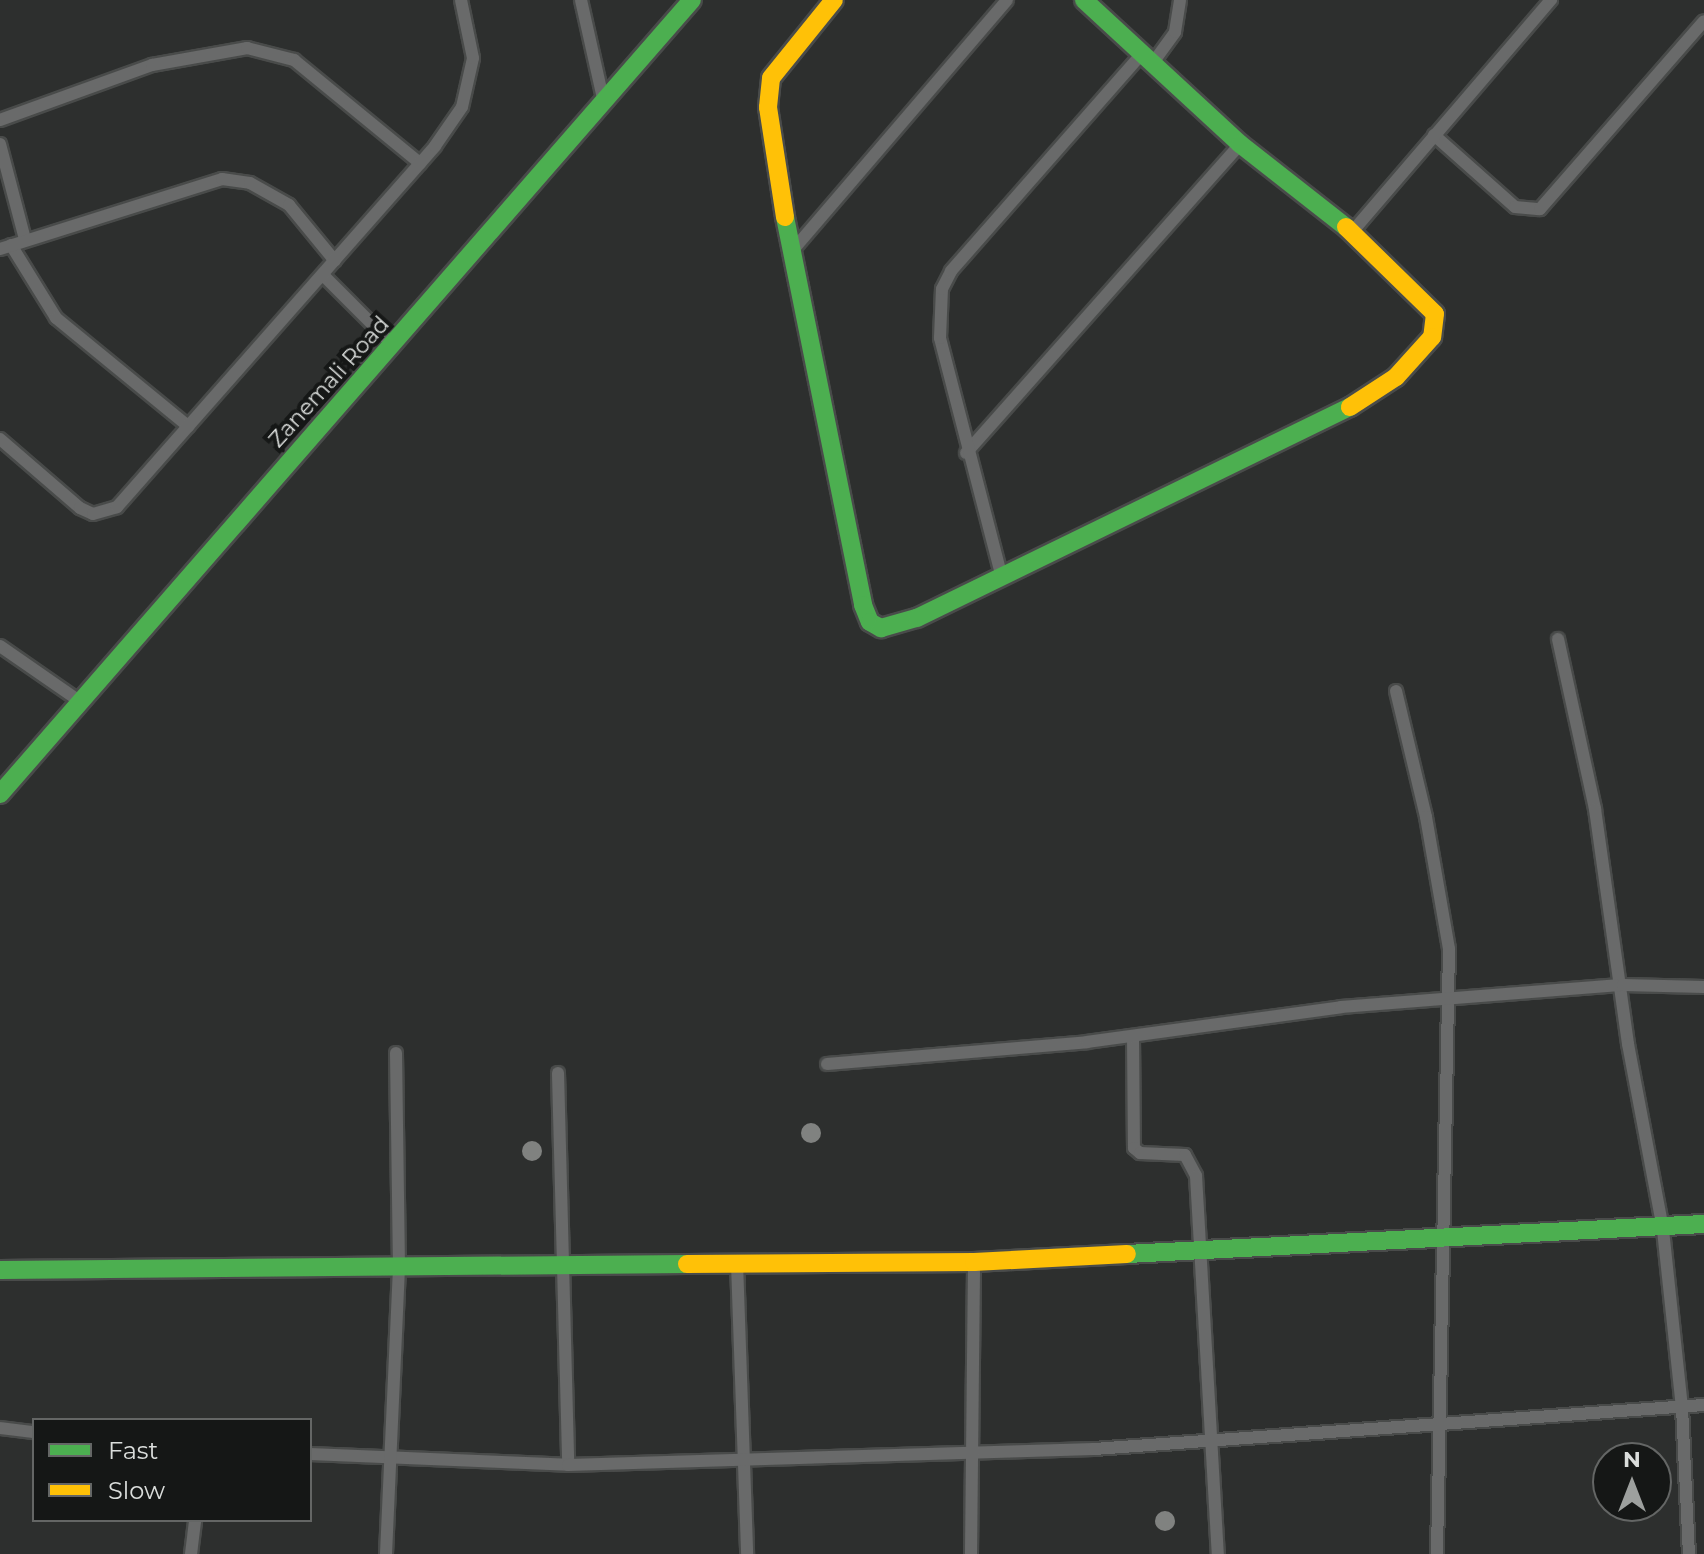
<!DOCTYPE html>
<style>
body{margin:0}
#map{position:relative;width:1704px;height:1554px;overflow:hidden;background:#2d2f2e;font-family:Montserrat,sans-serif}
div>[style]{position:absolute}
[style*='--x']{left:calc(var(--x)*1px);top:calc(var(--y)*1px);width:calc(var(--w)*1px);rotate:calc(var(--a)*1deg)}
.building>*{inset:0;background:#808280}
.round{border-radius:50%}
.roads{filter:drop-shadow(2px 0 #494b4a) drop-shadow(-2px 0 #494b4a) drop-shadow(0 2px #494b4a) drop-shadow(0 -2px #494b4a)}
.street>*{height:12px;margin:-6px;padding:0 6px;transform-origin:6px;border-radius:6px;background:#696a6a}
.fast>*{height:18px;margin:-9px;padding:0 9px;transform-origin:9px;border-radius:9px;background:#4caf50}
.slow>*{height:18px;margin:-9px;padding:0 9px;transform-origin:9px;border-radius:9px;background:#ffc107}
span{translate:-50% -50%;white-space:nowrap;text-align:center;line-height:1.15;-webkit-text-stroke:8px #151716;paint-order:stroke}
.street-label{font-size:22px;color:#dadddb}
.legend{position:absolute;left:32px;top:1418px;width:280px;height:104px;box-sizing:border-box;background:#151716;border:2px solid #646665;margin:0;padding:10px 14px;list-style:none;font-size:24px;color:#dadddb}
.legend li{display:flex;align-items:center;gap:16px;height:40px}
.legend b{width:40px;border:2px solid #646665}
.north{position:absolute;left:1592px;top:1442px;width:80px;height:80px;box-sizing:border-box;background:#151716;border:2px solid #646665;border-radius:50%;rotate:0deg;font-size:22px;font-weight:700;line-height:32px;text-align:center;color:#dadddb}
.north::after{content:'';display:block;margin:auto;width:28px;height:36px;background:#9da09e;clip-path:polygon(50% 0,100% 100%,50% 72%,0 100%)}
</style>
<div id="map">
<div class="building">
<div class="round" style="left:801px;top:1123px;width:20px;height:20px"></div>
<div class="round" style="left:522px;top:1141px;width:20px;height:20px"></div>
<div class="round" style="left:1155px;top:1511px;width:20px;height:20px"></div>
</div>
<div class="roads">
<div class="street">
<div style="--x:581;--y:0;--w:106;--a:77.4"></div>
<div style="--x:1152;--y:64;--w:39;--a:-54"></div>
<div style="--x:1175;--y:32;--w:32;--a:-81"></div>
<div style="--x:0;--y:120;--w:162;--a:-19.9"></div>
<div style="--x:152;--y:65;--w:97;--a:-10.1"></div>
<div style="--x:247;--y:48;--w:49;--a:14.3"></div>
<div style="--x:294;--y:60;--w:163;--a:39.3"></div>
<div style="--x:1434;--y:135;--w:108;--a:41.6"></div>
<div style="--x:1515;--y:207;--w:25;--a:5"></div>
<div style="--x:1540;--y:209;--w:249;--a:-48.9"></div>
<div style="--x:0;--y:144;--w:98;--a:75.3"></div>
<div style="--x:1352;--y:232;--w:306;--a:-49.4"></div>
<div style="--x:11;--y:245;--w:86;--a:58.3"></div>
<div style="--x:56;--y:318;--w:171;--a:39.3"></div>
<div style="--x:0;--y:249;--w:233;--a:-17.5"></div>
<div style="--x:222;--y:179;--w:28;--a:8"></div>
<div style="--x:250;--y:183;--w:45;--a:29.4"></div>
<div style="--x:289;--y:205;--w:72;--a:50.6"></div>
<div style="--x:792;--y:251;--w:330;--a:-49.4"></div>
<div style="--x:323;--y:275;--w:100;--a:45"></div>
<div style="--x:0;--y:439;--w:106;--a:40.8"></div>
<div style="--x:80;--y:508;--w:14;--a:25"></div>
<div style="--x:93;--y:514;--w:25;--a:-16"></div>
<div style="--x:117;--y:507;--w:481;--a:-48.6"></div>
<div style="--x:435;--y:146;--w:47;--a:-55.3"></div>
<div style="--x:462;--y:107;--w:50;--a:-77.3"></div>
<div style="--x:473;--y:58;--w:59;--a:-101.7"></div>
<div style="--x:966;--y:453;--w:413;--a:-48.4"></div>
<div style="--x:1001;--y:574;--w:244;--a:-104.5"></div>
<div style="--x:940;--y:338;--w:49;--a:-87.7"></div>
<div style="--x:942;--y:289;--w:20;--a:-63"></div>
<div style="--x:951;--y:271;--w:288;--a:-48.7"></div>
<div style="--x:1558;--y:639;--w:174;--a:77.7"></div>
<div style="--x:1595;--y:809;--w:237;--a:82"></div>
<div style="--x:1628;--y:1044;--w:189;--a:79.3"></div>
<div style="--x:1663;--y:1230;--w:178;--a:83.9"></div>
<div style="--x:1682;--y:1407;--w:147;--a:87.3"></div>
<div style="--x:0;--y:646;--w:95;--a:34.7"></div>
<div style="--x:1396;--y:691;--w:130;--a:76.6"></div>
<div style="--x:1426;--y:817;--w:134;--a:80.1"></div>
<div style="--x:1449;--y:949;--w:605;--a:91.14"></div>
<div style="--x:1133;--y:1037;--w:111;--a:89.5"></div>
<div style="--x:1134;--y:1148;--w:8;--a:40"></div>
<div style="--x:1140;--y:1153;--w:45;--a:2.5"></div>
<div style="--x:1185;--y:1155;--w:24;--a:62"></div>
<div style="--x:1196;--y:1176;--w:379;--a:86.7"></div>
<div style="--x:827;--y:1064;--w:261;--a:-4.8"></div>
<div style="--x:1087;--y:1042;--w:256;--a:-7.8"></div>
<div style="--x:1341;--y:1007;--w:283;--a:-4.5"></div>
<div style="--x:1623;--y:985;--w:81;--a:1.4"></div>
<div style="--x:558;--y:1073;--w:392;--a:88.5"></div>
<div style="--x:737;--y:1263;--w:291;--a:88"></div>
<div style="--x:0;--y:1428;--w:34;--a:7"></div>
<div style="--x:310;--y:1454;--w:258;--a:2.4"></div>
<div style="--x:568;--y:1465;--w:526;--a:-1.74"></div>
<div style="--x:1094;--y:1449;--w:612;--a:-4.13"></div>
<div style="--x:191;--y:1554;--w:34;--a:-83"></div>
<div style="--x:386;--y:1554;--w:286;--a:-87.4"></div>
<div style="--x:399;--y:1268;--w:215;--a:-90.8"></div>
<div style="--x:971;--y:1554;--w:292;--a:-89.4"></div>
</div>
<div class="fast">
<div style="--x:1084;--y:0;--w:212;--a:42.7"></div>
<div style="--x:1240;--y:144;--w:135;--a:38.1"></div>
<div style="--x:785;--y:217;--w:396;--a:78.6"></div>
<div style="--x:863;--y:605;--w:18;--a:68"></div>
<div style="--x:870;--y:622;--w:13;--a:29"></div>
<div style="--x:881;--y:628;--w:37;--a:-16"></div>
<div style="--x:917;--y:618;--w:482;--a:-26"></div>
<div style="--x:0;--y:794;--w:1053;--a:-48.93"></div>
<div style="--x:1127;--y:1254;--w:578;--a:-2.98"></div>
<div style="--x:0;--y:1270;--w:687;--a:-0.5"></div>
</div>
<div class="slow">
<div style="--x:785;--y:217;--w:111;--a:-98.8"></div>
<div style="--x:768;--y:107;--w:29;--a:-84"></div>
<div style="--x:771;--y:78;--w:100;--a:-51.1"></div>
<div style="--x:1346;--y:227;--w:124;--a:44.3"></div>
<div style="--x:1435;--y:314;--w:23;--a:97"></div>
<div style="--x:1432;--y:337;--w:54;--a:132"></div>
<div style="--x:1396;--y:377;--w:55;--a:146.9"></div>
<div style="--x:687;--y:1264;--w:287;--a:-0.4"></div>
<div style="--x:974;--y:1262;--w:153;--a:-3"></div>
</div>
</div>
<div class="street-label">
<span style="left:329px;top:382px;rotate:-48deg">Zanemali Road</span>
</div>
<ul class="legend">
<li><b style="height:10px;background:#4caf50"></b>Fast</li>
<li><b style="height:10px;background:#ffc107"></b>Slow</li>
</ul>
<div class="north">N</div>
</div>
